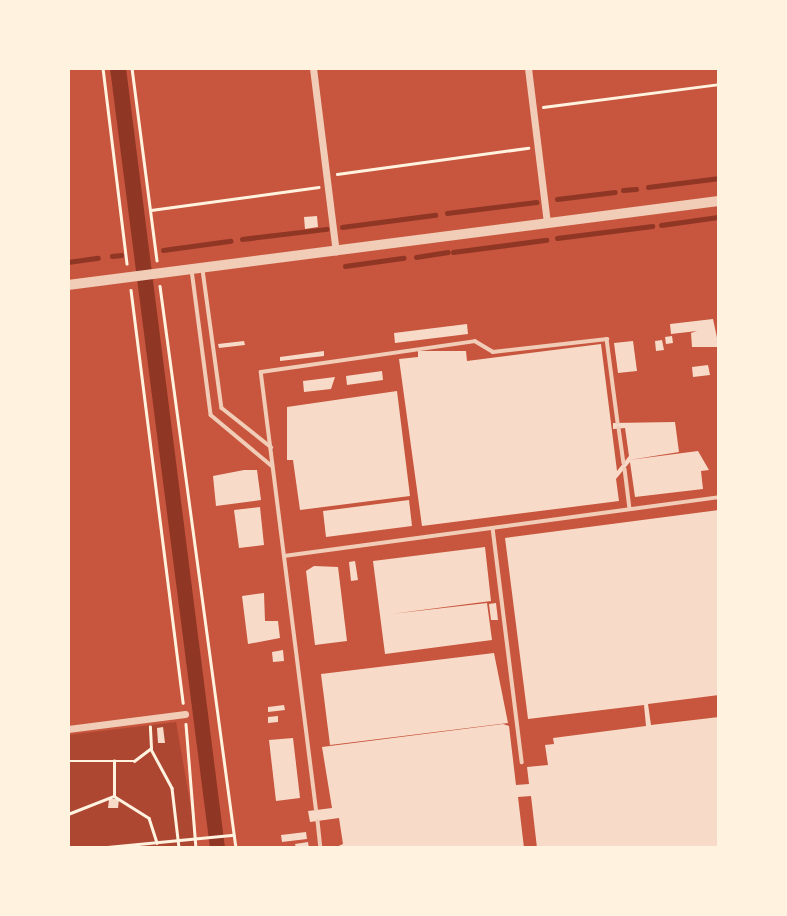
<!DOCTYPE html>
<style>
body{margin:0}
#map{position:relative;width:787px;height:916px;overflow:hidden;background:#c8553d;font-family:"IBM Plex Sans",sans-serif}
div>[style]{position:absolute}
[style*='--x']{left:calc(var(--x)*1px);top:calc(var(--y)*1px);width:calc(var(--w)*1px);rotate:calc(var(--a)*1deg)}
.green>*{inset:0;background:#ae4732}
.water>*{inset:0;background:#8f3625}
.stream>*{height:4.5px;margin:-2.25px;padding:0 2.25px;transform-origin:2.25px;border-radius:2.25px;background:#8f3625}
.building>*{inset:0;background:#f7dbc8}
.path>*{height:2.5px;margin:-1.25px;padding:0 1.25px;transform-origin:1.25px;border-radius:1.25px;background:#fff3e0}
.service>*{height:3.5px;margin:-1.75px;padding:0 1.75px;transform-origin:1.75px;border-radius:1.75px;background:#f1ccb7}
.minor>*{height:7px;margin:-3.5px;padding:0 3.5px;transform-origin:3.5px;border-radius:3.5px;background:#f1ccb7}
.tertiary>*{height:10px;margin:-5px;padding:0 5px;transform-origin:5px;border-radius:5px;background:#f1ccb7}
span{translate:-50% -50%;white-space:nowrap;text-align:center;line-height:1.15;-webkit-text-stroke:7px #fff3e0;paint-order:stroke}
.frame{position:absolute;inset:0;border:70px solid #fff3e0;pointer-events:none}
</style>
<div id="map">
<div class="green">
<div style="clip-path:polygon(176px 722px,198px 848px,68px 848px,68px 735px)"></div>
</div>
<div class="water">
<div style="clip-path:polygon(110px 68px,126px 68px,225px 848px,210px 848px)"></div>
</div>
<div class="stream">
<div style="--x:648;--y:187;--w:72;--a:-7.2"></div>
<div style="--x:623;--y:190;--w:13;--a:-4"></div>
<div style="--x:557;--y:199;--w:58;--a:-6.9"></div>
<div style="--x:447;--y:213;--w:90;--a:-7"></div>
<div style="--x:661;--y:225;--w:59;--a:-7.9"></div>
<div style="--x:342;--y:227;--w:94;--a:-7.4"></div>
<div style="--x:557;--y:238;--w:96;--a:-7.2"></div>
<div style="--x:242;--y:239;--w:85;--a:-6.8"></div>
<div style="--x:163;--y:250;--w:68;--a:-7.7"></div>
<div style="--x:453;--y:252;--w:94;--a:-7.4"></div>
<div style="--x:112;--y:256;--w:9;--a:-6"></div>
<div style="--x:416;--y:257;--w:32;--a:-9"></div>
<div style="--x:68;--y:262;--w:30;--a:-8"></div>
<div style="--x:345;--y:266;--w:59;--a:-7.9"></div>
</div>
<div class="building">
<div style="clip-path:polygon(317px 216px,318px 227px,305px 229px,304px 217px)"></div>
<div style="clip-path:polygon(713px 319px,719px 347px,692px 347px,691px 333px,697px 331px,671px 334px,670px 324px)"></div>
<div style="clip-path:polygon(467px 324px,468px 334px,395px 343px,394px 333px)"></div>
<div style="clip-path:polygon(672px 336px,673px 343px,666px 344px,665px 337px)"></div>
<div style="clip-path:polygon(662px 340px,664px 350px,656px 351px,655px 341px)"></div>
<div style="clip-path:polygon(244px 341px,245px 345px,219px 348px,218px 344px)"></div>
<div style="clip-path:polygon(633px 341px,637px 371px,618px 373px,614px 343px)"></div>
<div style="clip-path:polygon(601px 344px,617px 471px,629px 456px,625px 428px,613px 429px,613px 423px,675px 422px,679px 452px,629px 460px,698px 451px,709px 470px,701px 471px,703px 489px,635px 497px,630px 462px,616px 479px,619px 501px,422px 526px,399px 359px,418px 357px,418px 351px,466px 351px,467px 361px)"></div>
<div style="clip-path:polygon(324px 351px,324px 356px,280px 361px,280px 357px)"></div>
<div style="clip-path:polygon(708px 365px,710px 375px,693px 377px,692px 367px)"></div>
<div style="clip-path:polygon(382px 371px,383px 380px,347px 385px,346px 376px)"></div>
<div style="clip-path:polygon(335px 377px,331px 389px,304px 392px,303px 381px)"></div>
<div style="clip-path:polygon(397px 391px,410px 496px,300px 510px,293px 460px,287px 460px,287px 407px)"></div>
<div style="clip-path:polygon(244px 470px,257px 470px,261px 500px,216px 506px,213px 476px)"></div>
<div style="clip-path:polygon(409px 500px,412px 526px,326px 537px,323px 511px)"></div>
<div style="clip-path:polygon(260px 507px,264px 545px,239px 548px,234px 510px)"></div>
<div style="clip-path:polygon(719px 510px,719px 695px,648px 704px,651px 725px,719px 717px,719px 848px,537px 848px,531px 796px,518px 797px,524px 848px,334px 848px,343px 844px,339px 818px,310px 822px,308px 811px,332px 808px,322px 747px,503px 724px,509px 726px,516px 785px,529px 784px,527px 767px,548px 765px,545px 745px,554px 744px,553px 738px,646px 726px,644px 705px,528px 719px,505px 538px)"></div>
<div style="clip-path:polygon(485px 547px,491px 601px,391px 614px,487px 603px,492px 640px,385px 654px,373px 561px)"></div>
<div style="clip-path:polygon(355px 561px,358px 580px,351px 581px,349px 562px)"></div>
<div style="clip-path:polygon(314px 566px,338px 567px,347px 641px,315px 645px,306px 571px)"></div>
<div style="clip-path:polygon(264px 593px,265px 621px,278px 621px,280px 638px,248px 644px,242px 596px)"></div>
<div style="clip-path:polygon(496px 603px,498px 620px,491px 620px,489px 604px)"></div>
<div style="clip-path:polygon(283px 650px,284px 661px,273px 662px,272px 652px)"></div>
<div style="clip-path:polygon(494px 653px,508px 723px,330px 745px,321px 674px)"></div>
<div style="clip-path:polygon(284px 705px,285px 710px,268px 712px,268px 707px)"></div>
<div style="clip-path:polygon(278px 716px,278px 722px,268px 723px,268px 717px)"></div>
<div style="clip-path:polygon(163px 727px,165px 743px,158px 743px,157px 728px)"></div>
<div style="clip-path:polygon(293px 738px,300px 798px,276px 801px,269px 740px)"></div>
<div style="clip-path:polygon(109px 799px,119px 799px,118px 808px,108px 808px)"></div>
<div style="clip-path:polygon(306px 832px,307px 839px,282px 842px,281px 835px)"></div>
<div style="clip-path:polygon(308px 842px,309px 848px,296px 848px,295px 844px)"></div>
</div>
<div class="path">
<div style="--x:103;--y:68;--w:197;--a:83"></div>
<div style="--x:132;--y:68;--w:194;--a:82.6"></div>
<div style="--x:543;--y:107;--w:177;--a:-7.4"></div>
<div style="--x:337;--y:174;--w:193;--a:-7.8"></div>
<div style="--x:151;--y:210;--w:169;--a:-7.8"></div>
<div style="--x:160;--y:286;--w:567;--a:82.3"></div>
<div style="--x:131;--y:290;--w:416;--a:82.8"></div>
<div style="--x:186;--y:724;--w:124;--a:85.4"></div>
<div style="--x:151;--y:749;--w:44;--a:61.7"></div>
<div style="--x:172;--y:788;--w:60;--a:83.3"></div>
<div style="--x:68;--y:761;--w:66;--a:0"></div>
<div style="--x:134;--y:761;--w:21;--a:-37"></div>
<div style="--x:151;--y:748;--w:21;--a:-93"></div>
<div style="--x:114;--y:796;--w:41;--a:32.2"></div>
<div style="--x:149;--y:818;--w:26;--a:72"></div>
<div style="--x:68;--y:814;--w:49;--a:-21.4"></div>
<div style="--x:114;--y:796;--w:35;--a:-90"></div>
<div style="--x:97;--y:848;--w:137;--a:-5.5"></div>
</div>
<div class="service">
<div style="--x:192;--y:270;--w:146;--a:82.5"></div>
<div style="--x:211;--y:415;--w:80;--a:39.9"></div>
<div style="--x:203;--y:270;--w:139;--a:82.2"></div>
<div style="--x:222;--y:408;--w:63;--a:38.5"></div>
<div style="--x:619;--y:428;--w:35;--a:82"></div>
<div style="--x:625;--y:469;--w:40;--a:82.9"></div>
<div style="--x:493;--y:528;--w:236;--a:82.9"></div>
<div style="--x:284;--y:556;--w:439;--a:-7.7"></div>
<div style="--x:316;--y:810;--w:441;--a:-97.2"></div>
<div style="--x:261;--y:372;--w:216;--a:-8.2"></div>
<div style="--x:475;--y:341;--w:21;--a:31"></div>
<div style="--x:493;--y:352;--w:115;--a:-6.5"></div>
<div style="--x:607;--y:339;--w:84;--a:82.5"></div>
<div style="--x:318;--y:821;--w:27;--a:84"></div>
</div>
<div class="minor">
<div style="--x:313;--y:68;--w:185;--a:82.9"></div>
<div style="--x:528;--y:68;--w:156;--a:83"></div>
<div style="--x:68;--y:729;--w:118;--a:-7.3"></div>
</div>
<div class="tertiary">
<div style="--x:68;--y:285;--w:656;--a:-7.35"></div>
</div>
<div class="frame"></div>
</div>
